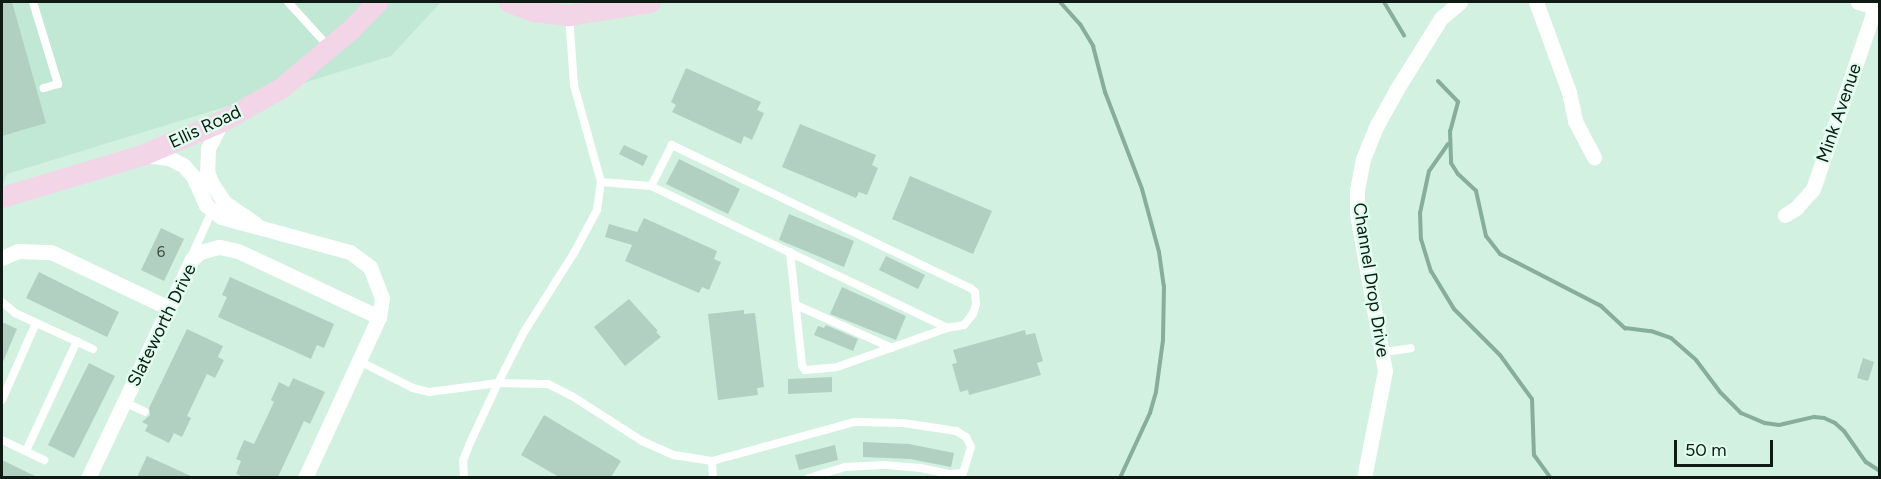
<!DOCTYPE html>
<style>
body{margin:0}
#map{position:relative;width:1881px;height:479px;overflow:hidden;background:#d2f1e1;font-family:Figtree,sans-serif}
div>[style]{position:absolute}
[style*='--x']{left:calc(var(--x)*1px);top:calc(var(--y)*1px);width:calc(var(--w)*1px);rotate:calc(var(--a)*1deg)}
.built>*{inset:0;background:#c0e8d4}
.stream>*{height:4px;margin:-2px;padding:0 2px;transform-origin:2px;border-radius:2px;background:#87ae9b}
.building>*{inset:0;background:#b2d0c1}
.lane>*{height:8px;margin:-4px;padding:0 4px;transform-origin:4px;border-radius:4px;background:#fff}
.street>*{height:15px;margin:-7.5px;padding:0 7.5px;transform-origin:7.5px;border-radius:7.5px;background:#fff}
.secondary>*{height:21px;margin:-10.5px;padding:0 10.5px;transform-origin:10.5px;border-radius:10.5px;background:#f2d5e7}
span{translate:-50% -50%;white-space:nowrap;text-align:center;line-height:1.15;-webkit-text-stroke:4.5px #dffeee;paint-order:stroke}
.number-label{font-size:15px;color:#384840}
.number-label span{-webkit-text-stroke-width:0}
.street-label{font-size:18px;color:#0f1a15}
.frame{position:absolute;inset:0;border:3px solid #0f1a15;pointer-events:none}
.scale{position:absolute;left:1674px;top:440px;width:99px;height:27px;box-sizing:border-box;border:3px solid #0f1a15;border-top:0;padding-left:8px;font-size:18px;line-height:21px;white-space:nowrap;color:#0f1a15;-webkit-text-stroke:4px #dffeee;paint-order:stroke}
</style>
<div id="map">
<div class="built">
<div style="clip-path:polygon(2px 2px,441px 2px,391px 56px,7px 174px,2px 187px)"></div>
</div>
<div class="stream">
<div style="--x:1060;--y:2;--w:30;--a:48"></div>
<div style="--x:1080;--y:24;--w:26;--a:59"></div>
<div style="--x:1093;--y:46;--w:48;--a:75.4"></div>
<div style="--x:1105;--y:92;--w:104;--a:69.1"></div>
<div style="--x:1142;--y:189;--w:65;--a:74.9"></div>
<div style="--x:1159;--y:252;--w:34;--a:82"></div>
<div style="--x:1164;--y:286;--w:54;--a:91.1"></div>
<div style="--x:1163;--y:340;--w:52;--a:97.7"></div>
<div style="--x:1156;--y:392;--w:22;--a:106"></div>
<div style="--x:1150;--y:413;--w:72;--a:114.8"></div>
<div style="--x:1384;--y:2;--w:39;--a:59"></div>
<div style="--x:1438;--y:81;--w:29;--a:46"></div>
<div style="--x:1458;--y:102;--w:30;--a:105"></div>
<div style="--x:1450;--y:131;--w:32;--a:88"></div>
<div style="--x:1451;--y:163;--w:13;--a:58"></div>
<div style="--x:1458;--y:174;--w:25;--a:43"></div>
<div style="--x:1476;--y:191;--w:46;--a:77.5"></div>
<div style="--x:1486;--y:236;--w:23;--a:52"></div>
<div style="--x:1500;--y:254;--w:114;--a:27.2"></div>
<div style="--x:1601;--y:306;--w:33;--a:43"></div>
<div style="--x:1625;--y:328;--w:26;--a:7"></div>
<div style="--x:1651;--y:331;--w:21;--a:19"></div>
<div style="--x:1671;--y:338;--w:33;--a:41"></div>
<div style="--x:1696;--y:360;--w:40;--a:53"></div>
<div style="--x:1720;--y:392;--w:30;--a:45"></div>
<div style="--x:1741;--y:413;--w:26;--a:23"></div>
<div style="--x:1765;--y:423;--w:14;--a:8"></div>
<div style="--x:1779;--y:425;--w:36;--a:-13"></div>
<div style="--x:1814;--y:417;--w:10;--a:6"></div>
<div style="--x:1824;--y:418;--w:12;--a:24"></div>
<div style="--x:1835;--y:423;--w:12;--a:42"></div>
<div style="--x:1844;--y:431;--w:38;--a:55"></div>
<div style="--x:1866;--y:462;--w:17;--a:33"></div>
<div style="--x:1448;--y:144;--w:33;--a:125"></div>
<div style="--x:1429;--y:171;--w:43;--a:102.1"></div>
<div style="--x:1420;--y:213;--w:26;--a:88"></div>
<div style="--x:1421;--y:239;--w:34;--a:73"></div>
<div style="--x:1431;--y:271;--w:44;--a:58.8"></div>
<div style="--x:1454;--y:309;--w:65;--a:45"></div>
<div style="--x:1500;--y:355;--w:54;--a:54"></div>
<div style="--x:1532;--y:399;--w:56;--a:88"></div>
<div style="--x:1534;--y:455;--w:29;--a:54"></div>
</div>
<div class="building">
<div style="clip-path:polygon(2px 2px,12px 2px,46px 123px,2px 136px)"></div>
<div style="clip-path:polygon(686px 68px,761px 102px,757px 110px,764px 113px,752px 140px,744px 136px,741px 144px,672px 112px,676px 105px,671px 102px)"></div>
<div style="clip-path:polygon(800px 124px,876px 155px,872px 165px,878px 168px,867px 195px,859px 192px,856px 198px,782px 167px)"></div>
<div style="clip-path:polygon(624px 145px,648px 156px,643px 166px,619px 154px)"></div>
<div style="clip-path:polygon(679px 159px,740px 189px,728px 214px,666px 184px)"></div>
<div style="clip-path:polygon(910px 176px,992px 211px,973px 254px,892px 219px)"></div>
<div style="clip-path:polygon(789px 214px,854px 241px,844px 267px,779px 240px)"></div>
<div style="clip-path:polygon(644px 218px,717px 251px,714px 259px,721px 262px,709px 290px,702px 287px,699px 293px,625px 261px,632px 245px,605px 237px,609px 224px,637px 232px)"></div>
<div style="clip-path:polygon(161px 228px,184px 239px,164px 281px,141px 270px)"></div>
<div style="clip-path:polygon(886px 256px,925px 275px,918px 289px,879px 270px)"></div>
<div style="clip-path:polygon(39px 272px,119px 312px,107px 337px,26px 298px)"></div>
<div style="clip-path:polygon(230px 277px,334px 324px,324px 348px,317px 345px,311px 359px,218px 317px,227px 297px,222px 295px)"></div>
<div style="clip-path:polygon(842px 287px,906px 316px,896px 340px,830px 314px)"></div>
<div style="clip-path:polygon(629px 299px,658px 331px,656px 332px,661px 337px,625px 366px,594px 327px)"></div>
<div style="clip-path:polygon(744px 310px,744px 314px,755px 313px,764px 387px,757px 388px,758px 395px,718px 400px,708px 314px)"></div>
<div style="clip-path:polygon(2px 322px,17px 329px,2px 364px)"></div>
<div style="clip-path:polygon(826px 325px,858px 339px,853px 351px,814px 335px,818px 326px,824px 328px)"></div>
<div style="clip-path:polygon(187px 329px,223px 346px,218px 357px,224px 360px,215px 378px,207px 374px,187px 416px,191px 418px,182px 437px,174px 433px,169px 443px,145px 431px,148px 425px,142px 422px,150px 415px,149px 408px)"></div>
<div style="clip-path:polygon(1025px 330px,1026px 335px,1035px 333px,1043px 361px,1037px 363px,1041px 375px,969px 395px,968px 390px,960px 392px,952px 364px,957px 363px,953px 350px)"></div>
<div style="clip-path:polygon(1863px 358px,1874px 362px,1868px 381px,1857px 378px)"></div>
<div style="clip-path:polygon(89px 363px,115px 376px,74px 458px,48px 445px)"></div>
<div style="clip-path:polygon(832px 377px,832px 392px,788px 394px,788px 379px)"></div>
<div style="clip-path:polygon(293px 378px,325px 392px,310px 424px,304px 421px,278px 477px,244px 477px,236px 474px,241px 461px,236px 459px,244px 440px,254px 444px,274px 402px,271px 400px,279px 382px,289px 387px)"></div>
<div style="clip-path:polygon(544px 415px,621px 461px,611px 477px,559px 477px,521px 455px)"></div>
<div style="clip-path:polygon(863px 442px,909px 444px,954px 453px,951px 467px,910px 459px,863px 457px)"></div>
<div style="clip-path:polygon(835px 445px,838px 460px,799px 470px,795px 455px)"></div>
<div style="clip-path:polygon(147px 456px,193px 477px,137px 477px)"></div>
<div style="clip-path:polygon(2px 460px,37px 477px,2px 477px)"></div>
</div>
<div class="lane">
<div style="--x:33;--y:2;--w:86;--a:73"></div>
<div style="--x:58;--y:84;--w:15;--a:164"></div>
<div style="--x:288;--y:2;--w:59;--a:47.7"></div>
<div style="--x:601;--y:182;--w:50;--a:4.6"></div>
<div style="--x:651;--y:186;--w:328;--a:25.6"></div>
<div style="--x:947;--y:328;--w:17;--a:-10"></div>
<div style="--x:964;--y:325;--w:14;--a:-51"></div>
<div style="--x:973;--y:314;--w:10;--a:-73"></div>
<div style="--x:976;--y:304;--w:12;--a:-95"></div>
<div style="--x:975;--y:292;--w:6;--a:-141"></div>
<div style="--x:970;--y:288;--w:331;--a:-154.4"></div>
<div style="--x:672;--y:145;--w:46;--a:117.1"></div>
<div style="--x:790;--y:252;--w:114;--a:83.9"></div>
<div style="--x:802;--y:365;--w:6;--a:59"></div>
<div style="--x:805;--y:370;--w:32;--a:-5"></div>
<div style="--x:837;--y:367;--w:117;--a:-19.5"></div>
<div style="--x:193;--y:253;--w:46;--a:-65.7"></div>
<div style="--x:2;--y:302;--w:17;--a:40"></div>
<div style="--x:15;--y:313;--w:86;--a:24.8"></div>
<div style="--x:796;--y:305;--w:105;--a:24.1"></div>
<div style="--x:1384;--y:352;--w:27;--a:-8"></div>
<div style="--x:359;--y:361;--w:60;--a:26.6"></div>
<div style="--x:413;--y:388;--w:16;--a:14"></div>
<div style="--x:429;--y:392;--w:70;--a:-7.4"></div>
<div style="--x:498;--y:383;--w:50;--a:1.1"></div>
<div style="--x:548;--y:384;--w:27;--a:27"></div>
<div style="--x:572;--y:396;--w:83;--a:32.7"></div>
<div style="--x:642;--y:441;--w:35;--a:24"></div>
<div style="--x:674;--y:455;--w:38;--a:9"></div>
<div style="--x:712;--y:461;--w:148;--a:-15.3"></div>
<div style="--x:855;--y:422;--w:48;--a:1.2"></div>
<div style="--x:903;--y:423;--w:54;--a:8.6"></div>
<div style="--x:956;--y:431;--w:12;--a:31"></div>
<div style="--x:966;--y:437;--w:11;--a:63"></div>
<div style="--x:971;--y:447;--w:27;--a:107"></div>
<div style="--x:963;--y:473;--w:14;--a:176"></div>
<div style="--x:949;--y:474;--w:30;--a:-168"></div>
<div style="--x:920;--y:468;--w:36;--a:-175"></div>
<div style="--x:884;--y:465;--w:39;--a:177"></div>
<div style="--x:845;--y:467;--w:38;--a:163"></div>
<div style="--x:2;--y:400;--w:84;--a:-66.2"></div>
<div style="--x:124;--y:402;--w:23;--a:25"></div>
<div style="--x:2;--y:440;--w:47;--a:25.5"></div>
<div style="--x:26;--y:451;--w:121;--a:-65.1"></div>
<div style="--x:712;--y:461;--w:17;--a:87"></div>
<div style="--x:464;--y:478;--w:17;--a:-93"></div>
<div style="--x:463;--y:461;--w:17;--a:-69"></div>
<div style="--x:469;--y:445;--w:68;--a:-64.9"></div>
<div style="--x:498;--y:383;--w:57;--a:-63"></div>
<div style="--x:524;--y:332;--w:93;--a:-57.7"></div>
<div style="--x:574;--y:253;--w:49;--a:-61.9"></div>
<div style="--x:597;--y:210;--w:28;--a:-82"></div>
<div style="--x:601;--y:182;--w:101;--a:-105.6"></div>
<div style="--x:574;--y:85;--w:69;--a:-94.1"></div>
</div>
<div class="street">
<div style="--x:1536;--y:2;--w:96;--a:69.9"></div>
<div style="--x:1569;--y:92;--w:30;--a:78"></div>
<div style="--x:1575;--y:121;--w:41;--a:62.2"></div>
<div style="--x:1858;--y:2;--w:18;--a:16"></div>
<div style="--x:222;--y:121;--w:30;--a:117"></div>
<div style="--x:208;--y:148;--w:24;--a:92"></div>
<div style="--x:207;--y:172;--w:13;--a:67"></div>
<div style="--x:212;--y:184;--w:23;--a:56"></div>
<div style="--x:225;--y:203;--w:36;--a:34"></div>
<div style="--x:144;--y:155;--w:25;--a:7"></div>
<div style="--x:169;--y:158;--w:16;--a:27"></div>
<div style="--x:183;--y:165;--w:15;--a:48"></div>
<div style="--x:193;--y:176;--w:32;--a:66"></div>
<div style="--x:206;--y:205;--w:19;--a:39"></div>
<div style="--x:221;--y:217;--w:134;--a:15.2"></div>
<div style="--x:350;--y:252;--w:25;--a:37"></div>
<div style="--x:370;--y:267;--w:33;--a:69"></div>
<div style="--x:382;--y:298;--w:19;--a:99"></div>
<div style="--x:379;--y:317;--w:177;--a:114.7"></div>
<div style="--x:1785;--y:215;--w:13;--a:-32"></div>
<div style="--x:1796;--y:208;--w:25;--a:-48"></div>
<div style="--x:1813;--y:189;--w:198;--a:-71.1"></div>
<div style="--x:2;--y:258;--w:17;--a:-24"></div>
<div style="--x:18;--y:251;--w:33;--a:2"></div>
<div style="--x:51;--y:252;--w:131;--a:25.4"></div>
<div style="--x:88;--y:478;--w:242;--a:-64.6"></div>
<div style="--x:192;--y:259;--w:11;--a:-41"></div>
<div style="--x:200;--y:252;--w:20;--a:-15"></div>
<div style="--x:219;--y:247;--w:19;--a:12"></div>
<div style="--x:238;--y:251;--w:156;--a:25.1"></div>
<div style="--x:1364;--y:478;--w:109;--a:-78.9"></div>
<div style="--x:1385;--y:371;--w:159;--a:-100.1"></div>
<div style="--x:1357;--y:214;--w:24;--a:-90"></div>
<div style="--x:1357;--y:190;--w:32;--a:-79"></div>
<div style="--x:1363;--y:159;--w:37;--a:-68"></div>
<div style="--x:1377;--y:125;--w:38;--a:-61"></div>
<div style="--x:1395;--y:92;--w:87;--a:-58.1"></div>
<div style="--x:1441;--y:18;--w:25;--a:-40"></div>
</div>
<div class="secondary">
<div style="--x:509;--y:2;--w:27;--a:20"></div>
<div style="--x:534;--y:11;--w:35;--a:7"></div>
<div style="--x:569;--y:15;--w:82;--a:-9.1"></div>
<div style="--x:2;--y:197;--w:146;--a:-16.7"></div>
<div style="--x:142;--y:155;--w:87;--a:-23"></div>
<div style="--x:222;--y:121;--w:68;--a:-29.2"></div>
<div style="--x:281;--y:88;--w:93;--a:-40.2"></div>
<div style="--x:352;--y:28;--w:36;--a:-46"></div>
</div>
<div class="number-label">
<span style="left:161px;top:253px">6</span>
</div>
<div class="street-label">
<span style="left:1839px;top:113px;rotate:-71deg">Mink Avenue</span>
<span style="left:205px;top:127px;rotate:-25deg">Ellis Road</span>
<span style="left:1371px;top:280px;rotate:81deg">Channel Drop Drive</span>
<span style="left:162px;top:325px;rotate:-64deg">Slateworth Drive</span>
</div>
<div class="frame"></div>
<div class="scale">50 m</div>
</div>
